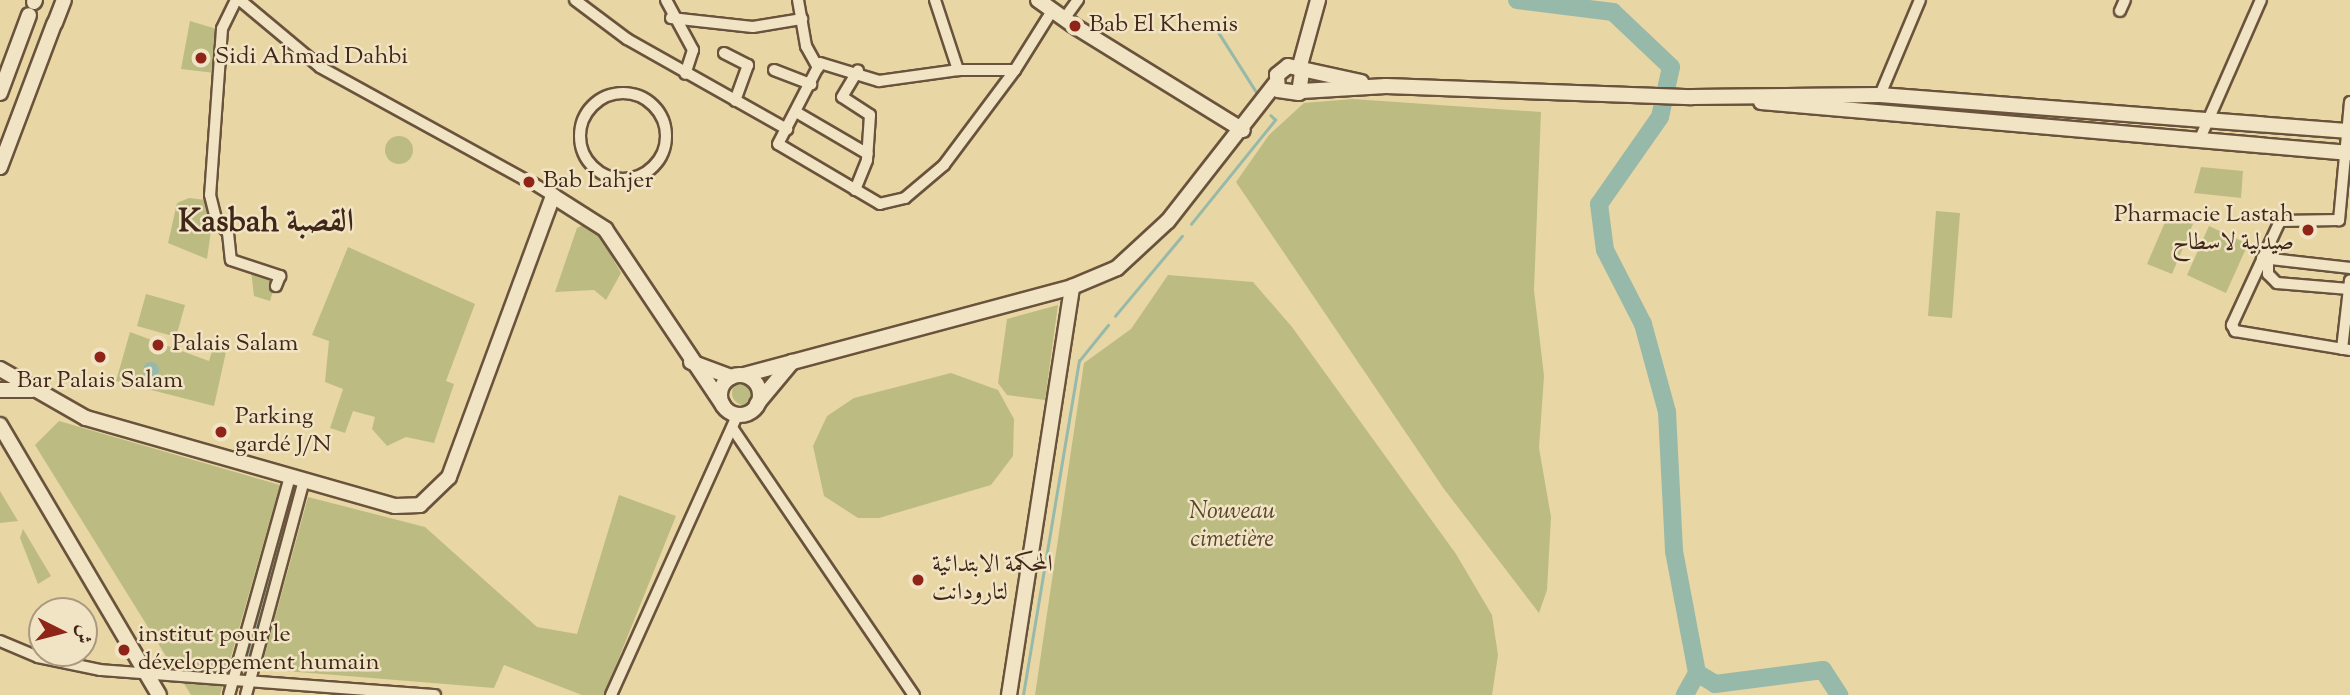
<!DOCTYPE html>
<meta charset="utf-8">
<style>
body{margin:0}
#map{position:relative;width:2350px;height:695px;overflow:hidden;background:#e9d6a5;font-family:"Sorts Mill Goudy",Amiri,serif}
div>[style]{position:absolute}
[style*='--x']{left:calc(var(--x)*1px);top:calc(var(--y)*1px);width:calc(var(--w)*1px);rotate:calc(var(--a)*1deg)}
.green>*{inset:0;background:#bcbc82}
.round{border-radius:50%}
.water>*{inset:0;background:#97b9a9}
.stream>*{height:2.5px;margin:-1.25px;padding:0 1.25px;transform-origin:1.25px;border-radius:1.25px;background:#97b9a9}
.river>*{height:18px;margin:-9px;padding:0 9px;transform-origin:9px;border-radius:9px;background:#97b9a9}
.roads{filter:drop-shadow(2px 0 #6a533c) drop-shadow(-2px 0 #6a533c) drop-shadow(0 2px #6a533c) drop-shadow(0 -2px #6a533c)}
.street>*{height:10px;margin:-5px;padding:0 5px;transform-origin:5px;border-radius:5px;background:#f1e4c4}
.street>.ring{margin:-5px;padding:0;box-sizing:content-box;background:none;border:10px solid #f1e4c4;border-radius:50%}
.secondary>*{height:14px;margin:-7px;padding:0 7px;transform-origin:7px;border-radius:7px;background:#f1e4c4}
.secondary>.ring{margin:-7px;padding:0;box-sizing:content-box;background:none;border:14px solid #f1e4c4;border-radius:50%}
.dots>*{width:19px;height:19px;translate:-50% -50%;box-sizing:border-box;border:4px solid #f1e4c4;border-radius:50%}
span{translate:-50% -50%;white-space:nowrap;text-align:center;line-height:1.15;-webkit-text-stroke:5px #f1e4c4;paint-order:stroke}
.poi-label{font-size:24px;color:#402719}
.left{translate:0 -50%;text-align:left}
.right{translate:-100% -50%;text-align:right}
.park-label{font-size:24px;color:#59452e;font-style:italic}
.district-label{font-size:32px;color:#402719;font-weight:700}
.north{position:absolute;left:28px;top:597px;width:70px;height:70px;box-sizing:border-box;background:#f1e4c4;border:2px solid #aa9880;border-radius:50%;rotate:96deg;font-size:19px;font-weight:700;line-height:28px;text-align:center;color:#402719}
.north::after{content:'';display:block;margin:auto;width:24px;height:32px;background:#8f2418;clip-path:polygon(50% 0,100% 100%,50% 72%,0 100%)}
</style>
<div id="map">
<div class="green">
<div style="clip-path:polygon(190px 21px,220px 30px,215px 73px,181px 69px)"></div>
<div style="clip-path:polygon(1353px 99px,1541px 112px,1534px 290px,1544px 376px,1539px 448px,1551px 517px,1547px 590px,1539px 613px,1444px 489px,1236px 182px,1269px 135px,1304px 103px)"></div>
<div class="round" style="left:385px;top:136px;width:28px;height:28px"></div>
<div style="clip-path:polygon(2201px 167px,2243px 171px,2241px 198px,2194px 193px)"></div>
<div style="clip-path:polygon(189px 198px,206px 200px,211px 231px,207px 259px,168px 243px,177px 203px)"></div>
<div style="clip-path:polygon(1936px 211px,1960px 213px,1952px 318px,1928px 316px)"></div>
<div style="clip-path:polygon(2169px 213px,2193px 224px,2172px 274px,2147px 264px)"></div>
<div style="clip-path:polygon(585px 224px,597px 230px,621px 273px,606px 300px,594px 290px,555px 292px,577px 228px)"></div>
<div style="clip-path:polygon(2209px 226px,2248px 244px,2226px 293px,2187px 275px)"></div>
<div style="clip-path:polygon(348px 247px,475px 304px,446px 381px,454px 384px,434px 443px,406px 437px,387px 446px,372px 429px,375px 417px,353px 411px,345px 433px,330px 428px,343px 389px,325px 382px,329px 341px,312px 335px)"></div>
<div style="clip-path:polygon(251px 271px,277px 278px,270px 301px,254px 296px)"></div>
<div style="clip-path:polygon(1168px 275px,1253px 282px,1292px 327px,1456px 554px,1492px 615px,1498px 655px,1492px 695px,1035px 695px,1084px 363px,1131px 329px)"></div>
<div style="clip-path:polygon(146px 294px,185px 305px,176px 337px,137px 326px)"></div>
<div style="clip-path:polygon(1058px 305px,1045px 400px,1007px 395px,998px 383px,1007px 319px)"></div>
<div style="clip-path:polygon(130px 332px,209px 361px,213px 348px,226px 352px,214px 406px,116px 381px)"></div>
<div style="clip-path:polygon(951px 373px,998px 390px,1014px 419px,1013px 456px,991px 485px,879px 518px,858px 518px,824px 496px,813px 446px,827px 416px,854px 398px)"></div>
<div class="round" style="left:732px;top:381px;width:24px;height:24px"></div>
<div style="clip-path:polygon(59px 421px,280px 485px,228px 667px,174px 669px,35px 445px)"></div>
<div style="clip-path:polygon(0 491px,18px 521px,0 523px)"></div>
<div style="clip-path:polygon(619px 495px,676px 516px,604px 695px,582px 695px,504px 665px,494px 688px,261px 669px,308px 497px,425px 527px,537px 627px,577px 634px)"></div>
<div style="clip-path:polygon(23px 529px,51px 576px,38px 584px,20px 538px)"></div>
<div style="clip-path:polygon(183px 682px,223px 684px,220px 695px,191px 695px)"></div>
</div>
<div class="water">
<div class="round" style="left:143px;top:362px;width:16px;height:16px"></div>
<div style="clip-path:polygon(287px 499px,295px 501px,249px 667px,241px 665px)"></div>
</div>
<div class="stream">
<div style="--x:1212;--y:22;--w:88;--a:57.6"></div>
<div style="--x:1191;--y:224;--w:134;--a:-51.1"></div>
<div style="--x:1275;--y:120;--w:6;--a:-135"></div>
<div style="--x:1115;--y:316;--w:104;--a:-50.1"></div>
<div style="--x:1023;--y:695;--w:339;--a:-80.5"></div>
<div style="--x:1079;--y:361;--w:46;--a:-51.1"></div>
</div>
<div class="river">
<div style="--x:1517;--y:0;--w:97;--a:7.1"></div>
<div style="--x:1613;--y:12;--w:80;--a:43.5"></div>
<div style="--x:1671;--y:67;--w:51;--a:102.4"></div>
<div style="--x:1660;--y:117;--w:106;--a:125"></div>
<div style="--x:1599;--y:204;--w:46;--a:82.6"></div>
<div style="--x:1605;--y:250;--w:83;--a:62.8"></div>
<div style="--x:1643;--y:324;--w:91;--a:74.7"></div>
<div style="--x:1667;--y:412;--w:139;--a:87.1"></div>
<div style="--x:1674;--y:551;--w:124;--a:79.3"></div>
<div style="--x:1697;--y:673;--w:25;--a:119"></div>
<div style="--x:1697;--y:673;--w:21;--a:31"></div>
<div style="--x:1715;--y:684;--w:109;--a:-7.4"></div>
<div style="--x:1823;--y:670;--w:30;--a:57"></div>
</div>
<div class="roads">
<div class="street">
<div style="--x:236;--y:0;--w:32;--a:116"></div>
<div style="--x:222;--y:29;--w:166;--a:94.1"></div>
<div style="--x:210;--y:195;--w:25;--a:76"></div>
<div style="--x:216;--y:219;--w:18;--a:49"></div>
<div style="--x:228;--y:233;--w:27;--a:84"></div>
<div style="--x:231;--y:260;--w:52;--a:18.1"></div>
<div style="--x:280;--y:276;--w:11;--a:112"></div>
<div style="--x:240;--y:0;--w:104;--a:39.9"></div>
<div style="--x:320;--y:67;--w:236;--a:28.8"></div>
<div style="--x:575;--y:0;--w:65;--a:36.9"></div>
<div style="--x:627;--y:39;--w:184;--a:29.4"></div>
<div style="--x:666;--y:0;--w:57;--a:61.6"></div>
<div style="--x:693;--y:50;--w:25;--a:108"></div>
<div style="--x:798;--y:0;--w:47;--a:80.1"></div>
<div style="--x:806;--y:46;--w:25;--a:61"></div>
<div style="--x:935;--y:0;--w:74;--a:71.8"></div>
<div style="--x:2120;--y:11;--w:12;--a:-66"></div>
<div style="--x:671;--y:18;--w:82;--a:6.3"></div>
<div style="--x:753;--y:27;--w:50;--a:-9.3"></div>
<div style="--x:1064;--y:19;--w:24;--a:-54"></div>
<div style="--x:724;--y:53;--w:27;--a:27"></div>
<div style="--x:748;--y:65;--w:38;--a:110"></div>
<div style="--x:774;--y:70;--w:40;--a:21"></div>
<div style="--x:1015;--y:70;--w:119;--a:126.8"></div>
<div style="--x:944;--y:165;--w:51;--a:139.8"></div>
<div style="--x:905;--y:198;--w:26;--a:167"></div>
<div style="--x:880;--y:204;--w:118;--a:-149.5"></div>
<div style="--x:778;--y:144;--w:91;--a:-62.6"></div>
<div style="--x:820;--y:63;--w:62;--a:17"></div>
<div style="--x:879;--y:81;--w:80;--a:-7.9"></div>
<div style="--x:958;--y:70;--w:57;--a:0"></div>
<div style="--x:1015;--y:70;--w:70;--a:-57.9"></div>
<div class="ring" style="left:580px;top:93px;width:76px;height:76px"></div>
<div style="--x:1880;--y:95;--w:103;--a:-67.2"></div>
<div style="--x:2350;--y:102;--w:119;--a:95.3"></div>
<div style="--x:2339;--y:220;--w:59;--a:179"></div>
<div style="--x:2280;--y:221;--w:115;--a:114.8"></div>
<div style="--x:2232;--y:325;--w:7;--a:63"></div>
<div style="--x:2235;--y:331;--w:117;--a:9.4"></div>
<div style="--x:796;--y:112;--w:83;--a:30.3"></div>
<div style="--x:2199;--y:141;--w:154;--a:-66.3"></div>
<div style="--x:531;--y:182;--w:26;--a:32"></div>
<div style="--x:855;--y:190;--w:32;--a:-68"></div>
<div style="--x:867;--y:160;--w:45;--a:-86.2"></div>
<div style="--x:870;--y:115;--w:33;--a:-147"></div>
<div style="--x:842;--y:97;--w:31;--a:-59"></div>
<div style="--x:2262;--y:258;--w:89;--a:6.5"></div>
<div style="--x:2268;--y:259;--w:15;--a:90"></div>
<div style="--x:2268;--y:274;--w:13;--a:45"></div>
<div style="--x:2277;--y:283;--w:72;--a:4.8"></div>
<div style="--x:2342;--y:349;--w:69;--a:-83.4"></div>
<div style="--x:733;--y:429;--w:322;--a:55.8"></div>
<div style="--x:0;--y:641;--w:41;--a:22.8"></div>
<div style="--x:38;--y:657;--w:63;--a:11.8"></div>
<div style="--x:100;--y:670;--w:336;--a:4.3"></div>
<div style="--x:229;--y:695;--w:227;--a:-74.4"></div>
<div style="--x:246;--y:695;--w:223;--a:-74.9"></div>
<div style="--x:611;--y:695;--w:308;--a:-65.7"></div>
</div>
<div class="secondary">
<div style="--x:1038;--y:0;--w:43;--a:35.5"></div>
<div style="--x:34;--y:2;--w:2;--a:-63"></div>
<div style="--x:55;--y:23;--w:25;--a:-69"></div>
<div style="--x:1076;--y:27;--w:196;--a:31.7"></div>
<div style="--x:1299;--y:69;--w:72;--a:-74.6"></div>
<div style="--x:1302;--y:72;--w:21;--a:98"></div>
<div style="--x:1299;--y:93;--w:21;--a:-172"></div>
<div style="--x:1278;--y:90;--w:15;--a:-94"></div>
<div style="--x:1277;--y:75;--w:14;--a:-39"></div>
<div style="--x:1288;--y:66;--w:75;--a:12.4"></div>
<div style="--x:1302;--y:91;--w:84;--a:-3.4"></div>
<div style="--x:1386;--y:86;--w:306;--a:2.1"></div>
<div style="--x:1692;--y:97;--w:188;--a:-0.6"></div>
<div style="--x:1880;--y:95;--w:471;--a:4.4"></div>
<div style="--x:0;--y:93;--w:83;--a:-69.6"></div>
<div style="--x:1761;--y:102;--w:591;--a:4.95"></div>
<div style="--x:0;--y:167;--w:153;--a:-69.3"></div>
<div style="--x:691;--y:362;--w:43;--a:20.6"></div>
<div style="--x:0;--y:369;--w:99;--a:29.7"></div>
<div style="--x:86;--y:418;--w:321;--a:15.9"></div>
<div style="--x:395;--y:506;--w:25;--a:-2"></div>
<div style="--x:420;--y:505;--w:40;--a:-44"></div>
<div style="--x:449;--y:477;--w:300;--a:-69.7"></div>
<div style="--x:553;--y:196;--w:62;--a:32.4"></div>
<div style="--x:605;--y:229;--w:212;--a:56.2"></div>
<div style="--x:744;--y:375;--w:340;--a:-15"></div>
<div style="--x:1072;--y:287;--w:49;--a:-22.9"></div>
<div style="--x:1117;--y:268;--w:69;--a:-42.7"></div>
<div style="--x:1168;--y:221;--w:174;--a:-52"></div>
<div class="ring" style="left:720px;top:375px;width:26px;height:26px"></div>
<div style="--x:0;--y:390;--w:32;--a:0"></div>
<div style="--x:757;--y:404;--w:55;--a:-50.2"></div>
<div style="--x:0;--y:425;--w:313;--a:59.5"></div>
<div style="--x:1009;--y:695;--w:413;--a:-81.2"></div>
</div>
</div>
<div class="dots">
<div style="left:1075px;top:26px;background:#8f2418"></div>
<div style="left:201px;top:58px;background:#8f2418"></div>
<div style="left:529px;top:182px;background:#8f2418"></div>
<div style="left:2308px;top:230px;background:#8f2418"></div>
<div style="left:158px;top:345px;background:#8f2418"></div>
<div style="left:100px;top:357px;background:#8f2418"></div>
<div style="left:221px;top:432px;background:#8f2418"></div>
<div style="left:918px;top:580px;background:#8f2418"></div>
<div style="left:124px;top:650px;background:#8f2418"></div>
</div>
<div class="poi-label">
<span class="left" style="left:1089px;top:26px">Bab El Khemis</span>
<span class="left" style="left:215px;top:58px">Sidi Ahmad Dahbi</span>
<span class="left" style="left:543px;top:182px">Bab Lahjer</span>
<span class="right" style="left:2294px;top:230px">Pharmacie Lastah<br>صيدلية لاسطاح</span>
<span class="left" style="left:172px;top:345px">Palais Salam</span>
<span style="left:100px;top:382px">Bar Palais Salam</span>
<span class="left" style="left:235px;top:432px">Parking<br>gardé J/N</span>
<span class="left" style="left:932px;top:580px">المحكمة الابتدائية<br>لتارودانت</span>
<span class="left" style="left:138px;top:650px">institut pour le<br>développement humain</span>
</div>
<div class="park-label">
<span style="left:1232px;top:527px">Nouveau<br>cimetière</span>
</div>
<div class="district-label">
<span style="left:266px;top:223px">Kasbah القصبة</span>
</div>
<div class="north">ش</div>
</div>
